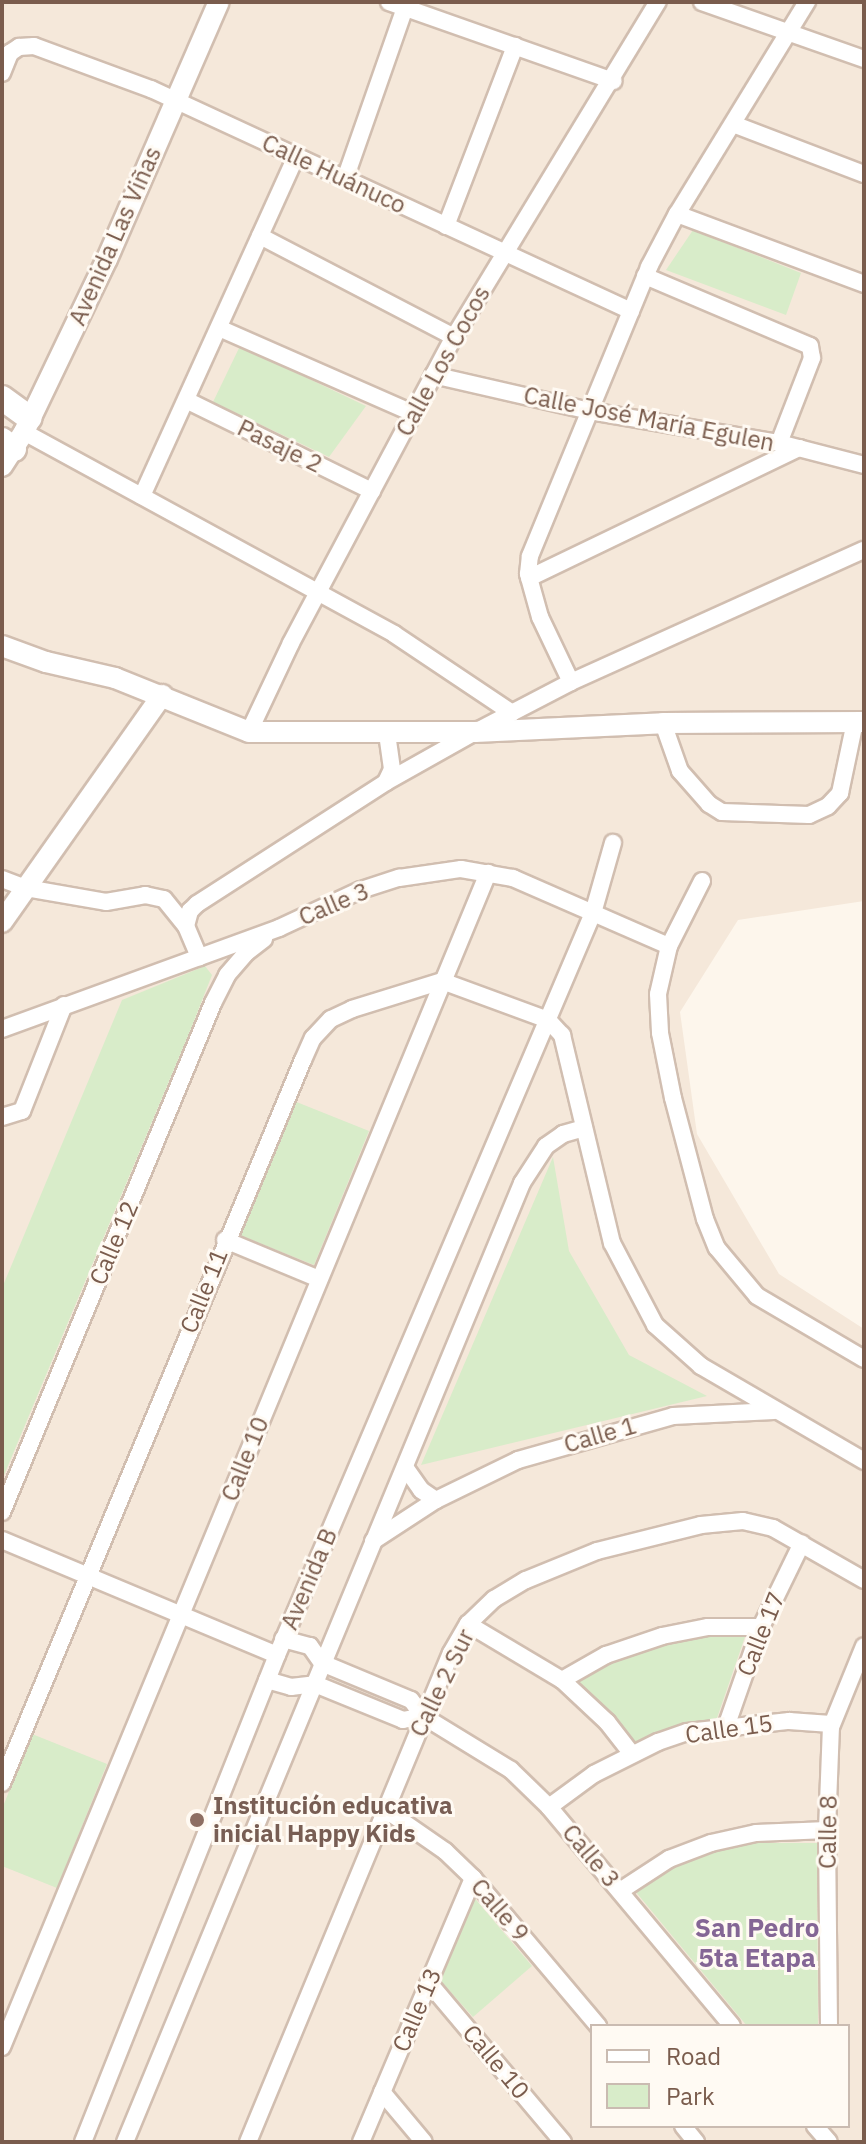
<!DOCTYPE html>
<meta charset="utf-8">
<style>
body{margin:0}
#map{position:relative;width:866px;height:2144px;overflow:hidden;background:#fdf6ec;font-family:"IBM Plex Sans",sans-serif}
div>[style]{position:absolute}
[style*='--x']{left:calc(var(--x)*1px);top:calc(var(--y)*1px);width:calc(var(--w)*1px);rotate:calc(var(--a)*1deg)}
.residential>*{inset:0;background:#f5e8da}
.green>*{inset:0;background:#d8ecc9}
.roads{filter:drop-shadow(2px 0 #d1beb0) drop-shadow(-2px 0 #d1beb0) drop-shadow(0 2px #d1beb0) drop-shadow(0 -2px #d1beb0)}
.minor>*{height:16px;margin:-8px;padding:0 8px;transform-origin:8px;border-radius:8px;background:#fff}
.tertiary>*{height:20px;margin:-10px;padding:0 10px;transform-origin:10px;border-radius:10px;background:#fff}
.secondary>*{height:24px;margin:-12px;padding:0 12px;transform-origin:12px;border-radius:12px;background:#fff}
.dots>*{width:22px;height:22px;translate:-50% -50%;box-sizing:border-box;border:4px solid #fffaf3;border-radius:50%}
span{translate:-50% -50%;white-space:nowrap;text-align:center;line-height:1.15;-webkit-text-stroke:6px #fffaf3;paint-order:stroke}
.street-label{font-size:24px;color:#7a5c4d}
.education-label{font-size:24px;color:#785e54;font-weight:700}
.left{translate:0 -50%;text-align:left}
.neighbourhood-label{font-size:26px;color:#846695;font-weight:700}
.frame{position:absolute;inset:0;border:4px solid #7a5c4d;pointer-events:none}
.legend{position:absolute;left:590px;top:2024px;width:260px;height:104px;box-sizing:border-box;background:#fffaf3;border:2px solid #cabbb1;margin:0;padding:10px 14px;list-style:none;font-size:24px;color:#7a5c4d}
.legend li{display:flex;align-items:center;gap:16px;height:40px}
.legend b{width:40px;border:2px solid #cabbb1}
</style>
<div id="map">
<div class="residential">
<div style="clip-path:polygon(evenodd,2px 2px,864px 2px,864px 901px,738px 920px,680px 1012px,697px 1134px,779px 1274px,864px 1329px,864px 2142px,2px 2142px,2px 2px,592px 2026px,848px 2026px,848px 2126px,592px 2126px,592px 2026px)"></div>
</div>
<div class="green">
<div style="clip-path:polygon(693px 230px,801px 273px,786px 315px,666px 270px)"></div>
<div style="clip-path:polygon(240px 346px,366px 406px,329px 457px,213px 402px)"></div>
<div style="clip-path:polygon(205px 966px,212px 975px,190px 1031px,2px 1480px,2px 1288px,122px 1000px)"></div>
<div style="clip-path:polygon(294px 1101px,369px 1131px,314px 1265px,239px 1235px)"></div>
<div style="clip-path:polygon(553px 1157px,569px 1251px,629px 1355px,707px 1396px,421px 1465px)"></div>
<div style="clip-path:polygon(746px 1634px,717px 1718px,676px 1726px,634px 1742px,576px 1681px,622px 1657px,689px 1637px)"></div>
<div style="clip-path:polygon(32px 1734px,107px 1764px,57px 1888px,2px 1866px,2px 1809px)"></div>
<div style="clip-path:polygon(754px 1843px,817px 1843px,818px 2026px,747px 2026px,635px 1891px,689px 1858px)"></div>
<div style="clip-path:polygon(472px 1895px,532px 1966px,473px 2017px,438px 1978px)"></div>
</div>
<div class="roads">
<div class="minor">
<div style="--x:389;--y:2;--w:238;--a:19.4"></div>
<div style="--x:702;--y:2;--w:172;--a:19.4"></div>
<div style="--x:2;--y:73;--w:22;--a:-68"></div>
<div style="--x:10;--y:53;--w:11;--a:-34"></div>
<div style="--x:19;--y:47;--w:15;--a:-4"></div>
<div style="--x:34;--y:46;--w:125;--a:20.2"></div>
<div style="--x:151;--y:89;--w:529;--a:24.82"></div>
<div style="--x:733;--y:124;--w:140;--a:20.9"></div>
<div style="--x:345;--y:179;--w:181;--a:-70.7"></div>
<div style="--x:677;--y:214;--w:200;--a:20.5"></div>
<div style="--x:446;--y:226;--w:193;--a:-69"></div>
<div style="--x:260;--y:236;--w:219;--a:27.5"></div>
<div style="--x:645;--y:276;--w:179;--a:23"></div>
<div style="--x:810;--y:346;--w:12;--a:81"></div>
<div style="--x:812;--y:358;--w:91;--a:111.2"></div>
<div style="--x:219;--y:328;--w:212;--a:23.7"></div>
<div style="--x:433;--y:375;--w:161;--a:12.9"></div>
<div style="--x:590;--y:411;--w:192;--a:9.6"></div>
<div style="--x:779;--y:443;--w:88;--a:14.5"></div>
<div style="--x:188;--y:401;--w:205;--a:26.1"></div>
<div style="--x:24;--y:432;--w:422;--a:28.6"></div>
<div style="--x:394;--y:634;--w:142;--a:33.8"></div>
<div style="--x:142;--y:496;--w:373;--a:-65.6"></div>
<div style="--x:529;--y:578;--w:300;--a:-25.7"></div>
<div style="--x:571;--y:682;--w:72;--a:-115.5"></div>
<div style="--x:540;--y:617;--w:45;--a:-105.6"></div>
<div style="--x:528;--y:574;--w:18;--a:-84"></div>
<div style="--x:530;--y:556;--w:313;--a:-67.6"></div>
<div style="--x:649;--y:267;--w:60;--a:-62.2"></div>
<div style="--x:677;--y:214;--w:249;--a:-58.5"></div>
<div style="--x:663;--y:723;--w:51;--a:70.5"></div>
<div style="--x:680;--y:771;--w:44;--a:48.7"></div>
<div style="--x:709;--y:804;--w:15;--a:32"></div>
<div style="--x:722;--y:812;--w:87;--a:2"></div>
<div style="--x:809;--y:815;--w:21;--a:-25"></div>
<div style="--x:828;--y:806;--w:18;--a:-47"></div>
<div style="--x:840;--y:793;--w:73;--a:-78.1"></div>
<div style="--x:249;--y:732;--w:98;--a:-64.7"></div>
<div style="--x:291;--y:643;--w:347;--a:-62"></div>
<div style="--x:454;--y:337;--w:392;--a:-58.7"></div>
<div style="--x:386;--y:782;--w:14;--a:-65"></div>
<div style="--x:392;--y:769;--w:36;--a:-98"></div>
<div style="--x:2;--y:879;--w:26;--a:21"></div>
<div style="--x:26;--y:888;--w:81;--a:9.9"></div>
<div style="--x:106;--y:902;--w:40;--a:-10"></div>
<div style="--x:145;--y:895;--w:19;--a:12"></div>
<div style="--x:164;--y:899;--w:35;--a:51"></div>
<div style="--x:186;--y:926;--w:16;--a:-75"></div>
<div style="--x:190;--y:911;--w:10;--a:-45"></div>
<div style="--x:197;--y:904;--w:225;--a:-32.8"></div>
<div style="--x:386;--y:782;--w:102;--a:-29.3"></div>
<div style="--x:475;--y:732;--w:108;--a:-27.5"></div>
<div style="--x:571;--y:682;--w:321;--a:-24.3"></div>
<div style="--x:702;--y:881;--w:73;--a:116.9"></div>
<div style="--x:669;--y:946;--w:49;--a:102.9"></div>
<div style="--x:658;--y:994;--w:39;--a:87"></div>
<div style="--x:660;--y:1033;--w:66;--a:78.7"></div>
<div style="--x:673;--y:1098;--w:125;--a:75.2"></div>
<div style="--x:705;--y:1219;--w:31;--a:68"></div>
<div style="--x:717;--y:1248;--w:62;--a:50.2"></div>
<div style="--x:757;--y:1296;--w:124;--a:30.5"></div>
<div style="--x:186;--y:926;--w:34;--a:67"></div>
<div style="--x:2;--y:1029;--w:295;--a:-20"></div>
<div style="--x:279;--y:928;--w:90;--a:-24.9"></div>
<div style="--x:361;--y:890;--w:40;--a:-18"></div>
<div style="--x:399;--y:878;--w:63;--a:-8.3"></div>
<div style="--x:461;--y:869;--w:53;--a:9.8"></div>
<div style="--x:513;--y:878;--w:170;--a:23.6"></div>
<div style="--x:2;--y:1117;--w:21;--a:-17"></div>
<div style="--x:22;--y:1111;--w:114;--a:-68.4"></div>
<div style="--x:225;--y:1240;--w:102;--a:22.5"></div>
<div style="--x:405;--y:1467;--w:28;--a:55"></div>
<div style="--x:421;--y:1490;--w:18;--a:34"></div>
<div style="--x:2;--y:1512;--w:551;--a:-67.48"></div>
<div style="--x:213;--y:1003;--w:31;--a:-63"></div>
<div style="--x:227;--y:975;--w:29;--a:-49"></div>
<div style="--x:246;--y:953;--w:23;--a:-38"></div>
<div style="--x:2;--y:1540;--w:298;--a:22.7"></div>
<div style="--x:373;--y:1541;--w:75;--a:-33.1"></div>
<div style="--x:436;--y:1500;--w:91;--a:-26"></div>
<div style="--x:518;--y:1460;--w:161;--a:-15.8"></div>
<div style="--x:673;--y:1416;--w:101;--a:-2.8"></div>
<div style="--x:468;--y:1624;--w:109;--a:30.8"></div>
<div style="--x:562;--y:1680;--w:62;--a:43"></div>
<div style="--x:607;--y:1722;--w:41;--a:52"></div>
<div style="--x:283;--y:1639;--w:28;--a:15"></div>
<div style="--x:310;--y:1646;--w:21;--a:55"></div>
<div style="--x:322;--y:1663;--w:96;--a:22.6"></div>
<div style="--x:411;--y:1700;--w:20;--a:53"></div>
<div style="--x:423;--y:1716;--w:103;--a:31.5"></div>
<div style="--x:511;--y:1770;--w:53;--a:44.2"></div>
<div style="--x:549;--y:1807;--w:285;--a:50.1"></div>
<div style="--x:267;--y:1680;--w:25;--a:16"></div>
<div style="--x:291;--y:1687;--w:24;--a:-7"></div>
<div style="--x:315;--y:1684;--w:95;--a:22.2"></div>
<div style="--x:403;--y:1720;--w:20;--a:-11"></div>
<div style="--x:562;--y:1680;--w:51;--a:-29.6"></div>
<div style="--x:606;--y:1655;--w:59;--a:-18.7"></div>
<div style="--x:662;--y:1636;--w:47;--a:-11.1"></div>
<div style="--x:708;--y:1627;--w:53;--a:0"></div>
<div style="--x:726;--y:1727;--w:106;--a:-70.7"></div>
<div style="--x:761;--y:1627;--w:93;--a:-64"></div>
<div style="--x:2;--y:1783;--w:783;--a:-67.4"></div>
<div style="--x:303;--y:1060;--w:24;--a:-66"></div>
<div style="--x:313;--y:1038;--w:26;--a:-47"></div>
<div style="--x:331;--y:1019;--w:23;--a:-25"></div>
<div style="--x:352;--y:1009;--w:94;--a:-17.3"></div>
<div style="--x:442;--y:981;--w:113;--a:20.2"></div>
<div style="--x:548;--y:1020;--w:21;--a:47"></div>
<div style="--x:562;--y:1035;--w:214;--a:76.5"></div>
<div style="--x:612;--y:1243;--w:93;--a:62.3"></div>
<div style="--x:655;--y:1325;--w:62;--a:41.7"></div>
<div style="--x:701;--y:1366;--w:189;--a:30.2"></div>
<div style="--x:549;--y:1807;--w:56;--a:-36.3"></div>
<div style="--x:594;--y:1774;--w:72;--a:-26.6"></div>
<div style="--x:658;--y:1742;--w:31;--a:-19"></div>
<div style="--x:687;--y:1732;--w:103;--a:-6.2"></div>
<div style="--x:789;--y:1721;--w:42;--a:4.1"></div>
<div style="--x:386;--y:1810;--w:72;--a:34.8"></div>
<div style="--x:445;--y:1851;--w:39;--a:44"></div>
<div style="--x:473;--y:1878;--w:194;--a:49.8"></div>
<div style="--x:620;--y:1891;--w:59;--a:-33.1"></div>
<div style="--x:669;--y:1859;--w:45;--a:-20.9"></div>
<div style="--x:711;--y:1843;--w:46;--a:-12.5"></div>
<div style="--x:756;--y:1833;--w:71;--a:-2.4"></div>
<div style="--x:429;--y:1983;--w:208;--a:49.9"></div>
<div style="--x:829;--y:2026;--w:196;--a:-90.6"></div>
<div style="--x:827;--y:1830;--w:103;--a:-87.8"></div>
<div style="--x:831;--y:1727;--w:87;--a:-67.8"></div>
<div style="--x:2;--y:2047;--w:1271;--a:-67.51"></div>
<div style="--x:382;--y:2092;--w:65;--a:50"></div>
<div style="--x:683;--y:2126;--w:21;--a:51"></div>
<div style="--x:815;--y:2126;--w:21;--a:49"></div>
<div style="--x:83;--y:2142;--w:524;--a:-68.28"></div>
<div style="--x:277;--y:1655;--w:806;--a:-66.93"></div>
<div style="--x:593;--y:913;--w:73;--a:-74.1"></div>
<div style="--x:125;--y:2142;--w:1038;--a:-67.51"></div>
<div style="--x:522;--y:1183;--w:44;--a:-57"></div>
<div style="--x:546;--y:1146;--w:21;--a:-35"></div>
<div style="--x:563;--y:1134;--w:22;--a:-16"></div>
<div style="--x:248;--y:2142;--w:529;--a:-67.46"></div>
<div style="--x:451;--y:1653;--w:34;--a:-60"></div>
<div style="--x:468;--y:1624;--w:36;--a:-44"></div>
<div style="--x:494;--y:1599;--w:37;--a:-31"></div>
<div style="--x:526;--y:1580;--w:77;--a:-22.2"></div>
<div style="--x:597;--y:1551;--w:107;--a:-14"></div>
<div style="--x:701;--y:1525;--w:42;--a:-5.4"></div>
<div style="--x:743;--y:1521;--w:31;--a:13"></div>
<div style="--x:773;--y:1528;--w:105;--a:29.7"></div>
<div style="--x:361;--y:2142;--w:287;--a:-67"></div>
</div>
<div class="tertiary">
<div style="--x:2;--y:466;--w:40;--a:-57.1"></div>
<div style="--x:24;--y:432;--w:192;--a:-64.4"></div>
<div style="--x:107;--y:259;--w:280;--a:-66.5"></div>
<div style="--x:2;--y:646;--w:47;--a:20"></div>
<div style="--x:46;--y:662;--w:71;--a:13.1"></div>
<div style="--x:115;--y:678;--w:144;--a:21.9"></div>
<div style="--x:249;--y:732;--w:226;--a:0"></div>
<div style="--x:475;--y:732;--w:188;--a:-2.7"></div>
<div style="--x:663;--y:723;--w:201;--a:-0.3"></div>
<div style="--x:2;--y:922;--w:278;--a:-54.8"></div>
</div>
<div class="secondary">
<div style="--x:2;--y:398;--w:34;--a:36"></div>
<div style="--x:2;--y:440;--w:15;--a:37"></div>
</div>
</div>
<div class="dots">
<div style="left:197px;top:1820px;background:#8d6e63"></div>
</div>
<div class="street-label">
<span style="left:334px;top:174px;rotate:25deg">Calle Huánuco</span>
<span style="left:115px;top:236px;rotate:-66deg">Avenida Las Viñas</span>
<span style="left:443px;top:361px;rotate:-61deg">Calle Los Cocos</span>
<span style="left:649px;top:419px;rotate:11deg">Calle José María Egulen</span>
<span style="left:280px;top:446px;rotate:26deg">Pasaje 2</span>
<span style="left:334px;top:904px;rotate:-23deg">Calle 3</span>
<span style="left:114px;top:1243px;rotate:-67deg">Calle 12</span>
<span style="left:204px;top:1291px;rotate:-68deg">Calle 11</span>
<span style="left:600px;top:1435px;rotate:-16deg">Calle 1</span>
<span style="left:245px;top:1459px;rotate:-68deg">Calle 10</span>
<span style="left:309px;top:1579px;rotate:-67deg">Avenida B</span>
<span style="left:761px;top:1634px;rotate:-68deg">Calle 17</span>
<span style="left:442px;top:1683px;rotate:-64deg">Calle 2 Sur</span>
<span style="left:729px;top:1729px;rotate:-8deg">Calle 15</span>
<span style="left:828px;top:1832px;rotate:-89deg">Calle 8</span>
<span style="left:591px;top:1856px;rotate:50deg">Calle 3</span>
<span style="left:500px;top:1910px;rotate:49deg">Calle 9</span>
<span style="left:417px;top:2010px;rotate:-67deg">Calle 13</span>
<span style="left:496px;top:2062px;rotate:50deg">Calle 10</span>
</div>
<div class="education-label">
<span class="left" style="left:213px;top:1820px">Institución educativa<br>inicial Happy Kids</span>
</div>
<div class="neighbourhood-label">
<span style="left:757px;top:1943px">San Pedro<br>5ta Etapa</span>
</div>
<div class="frame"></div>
<ul class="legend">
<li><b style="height:10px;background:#fff"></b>Road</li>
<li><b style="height:22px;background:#d8ecc9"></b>Park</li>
</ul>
</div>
